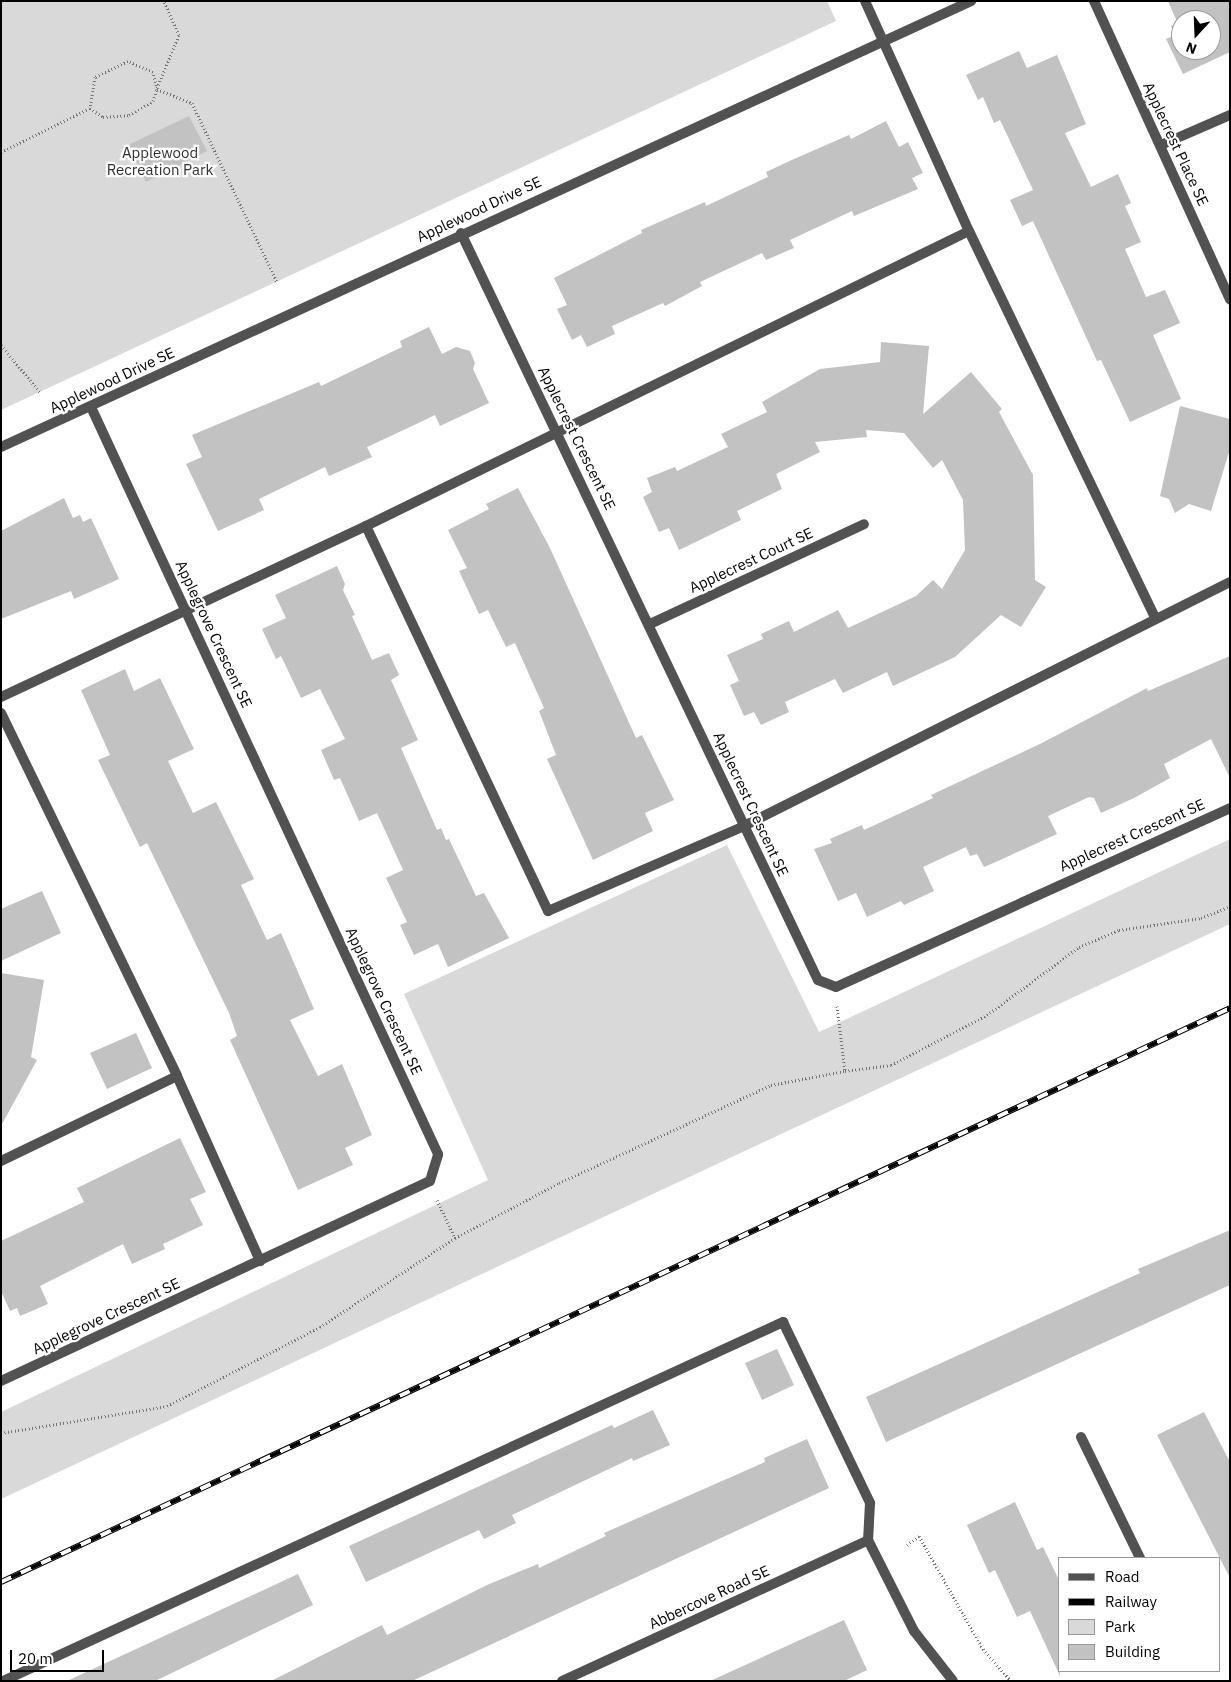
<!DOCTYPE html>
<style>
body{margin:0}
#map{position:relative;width:1231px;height:1682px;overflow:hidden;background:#fff;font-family:"IBM Plex Sans",sans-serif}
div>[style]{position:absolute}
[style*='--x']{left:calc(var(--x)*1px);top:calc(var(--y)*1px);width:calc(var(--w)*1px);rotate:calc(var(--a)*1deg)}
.green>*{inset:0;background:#d9d9d9}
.building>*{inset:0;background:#c2c2c2}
.path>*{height:3px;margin-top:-1.5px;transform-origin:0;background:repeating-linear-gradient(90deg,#747474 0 1px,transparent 0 3.5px)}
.service>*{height:10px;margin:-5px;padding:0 5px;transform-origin:5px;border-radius:5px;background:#525252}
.minor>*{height:10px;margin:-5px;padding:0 5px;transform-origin:5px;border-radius:5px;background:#525252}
.tertiary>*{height:10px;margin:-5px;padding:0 5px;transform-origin:5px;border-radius:5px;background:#525252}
.rail>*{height:5.5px;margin-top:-2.75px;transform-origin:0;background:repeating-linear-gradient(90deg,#fff 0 11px,#000 0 22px);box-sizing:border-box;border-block:1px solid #000}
span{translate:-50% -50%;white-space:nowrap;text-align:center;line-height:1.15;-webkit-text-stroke:4.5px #fff;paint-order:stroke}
.street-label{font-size:15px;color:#000}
.park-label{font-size:15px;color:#303030}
.frame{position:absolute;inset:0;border:2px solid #000;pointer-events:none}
.legend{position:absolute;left:1058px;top:1557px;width:162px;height:115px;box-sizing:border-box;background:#fff;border:1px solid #999;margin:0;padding:6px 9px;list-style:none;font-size:15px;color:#000}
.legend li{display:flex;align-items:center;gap:10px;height:25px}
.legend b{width:25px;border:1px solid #999}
.north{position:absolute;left:1171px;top:10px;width:50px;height:50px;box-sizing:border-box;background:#fff;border:1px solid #999;border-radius:50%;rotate:200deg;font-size:14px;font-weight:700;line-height:20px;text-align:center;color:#000}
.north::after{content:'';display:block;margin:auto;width:18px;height:22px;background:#000;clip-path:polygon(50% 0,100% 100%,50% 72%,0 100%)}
.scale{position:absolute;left:10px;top:1650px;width:94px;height:22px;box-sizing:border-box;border:2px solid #000;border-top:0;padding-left:6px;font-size:15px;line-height:18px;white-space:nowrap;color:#000;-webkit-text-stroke:4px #fff;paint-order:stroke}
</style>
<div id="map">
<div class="green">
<div style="clip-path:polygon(1px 1px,827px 1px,836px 21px,1px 410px)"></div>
<div style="clip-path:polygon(1230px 839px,1230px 924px,1px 1499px,1px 1412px,488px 1180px,404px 994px,727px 845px,819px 1032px)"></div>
</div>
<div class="building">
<div style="clip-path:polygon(evenodd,1168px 1px,1230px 1px,1230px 52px,1183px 74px,1166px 39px,1175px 35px,1171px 26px,1178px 24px,1168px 1px,1181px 20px,1211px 20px,1211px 50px,1181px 50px,1181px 20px)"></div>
<div style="clip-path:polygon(1019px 51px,1027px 68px,1057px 55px,1086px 124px,1065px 133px,1091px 187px,1118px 174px,1131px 203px,1125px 206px,1141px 242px,1125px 249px,1146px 297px,1165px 290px,1180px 323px,1153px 335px,1181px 399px,1130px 422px,1101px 360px,1097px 361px,1033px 221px,1022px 226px,1010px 200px,1033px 190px,1000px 120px,994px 123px,983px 97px,978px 100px,966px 75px)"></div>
<div style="clip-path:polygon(189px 116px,207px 151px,146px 182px,128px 145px)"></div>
<div style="clip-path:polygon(886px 121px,899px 147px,908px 142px,923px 173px,912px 178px,918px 189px,854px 216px,852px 211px,790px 240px,794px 248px,766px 260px,762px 253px,700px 282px,702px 286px,665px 306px,663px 303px,612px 326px,615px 334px,587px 347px,581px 335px,572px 340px,557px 309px,567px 305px,554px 278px,642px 233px,641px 230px,705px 202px,706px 206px,768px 177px,766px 172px,794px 159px,849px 135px,851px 139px)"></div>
<div style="clip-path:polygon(429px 327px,442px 354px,456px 347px,470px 351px,475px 363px,473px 369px,489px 403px,440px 426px,435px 415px,408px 428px,367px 447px,372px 457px,329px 476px,325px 467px,259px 499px,264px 510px,218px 531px,186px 464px,202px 457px,192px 435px,319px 382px,321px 386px,402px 347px,400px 341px)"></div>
<div style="clip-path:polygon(881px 342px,929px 346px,923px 414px,971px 372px,1002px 409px,999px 412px,1033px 475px,1035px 580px,1046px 587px,1021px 627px,1001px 615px,955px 657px,893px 686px,887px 672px,843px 693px,835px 679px,785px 702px,789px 712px,761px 725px,754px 712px,744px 716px,730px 685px,739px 681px,727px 655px,763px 639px,761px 634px,789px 621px,794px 632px,838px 610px,848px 628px,916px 596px,933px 580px,942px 589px,965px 550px,963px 500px,942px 460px,933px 468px,904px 433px,866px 430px,867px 437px,815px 442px,820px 452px,776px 474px,782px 489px,737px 511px,741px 520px,679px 550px,669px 528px,659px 532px,643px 497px,652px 492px,647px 478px,675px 467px,677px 471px,728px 447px,721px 434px,767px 412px,762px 402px,820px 369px,880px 362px)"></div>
<div style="clip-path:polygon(1180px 406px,1230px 419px,1230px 449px,1211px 511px,1189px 504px,1175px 513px,1169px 499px,1160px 496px)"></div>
<div style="clip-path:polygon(518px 488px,550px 548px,636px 738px,642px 735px,674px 800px,645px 813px,653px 831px,593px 860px,547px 759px,556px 755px,539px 711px,544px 708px,515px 643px,506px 647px,488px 610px,479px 614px,459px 571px,467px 568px,448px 530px,489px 509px,486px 504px)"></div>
<div style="clip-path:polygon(64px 498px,73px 518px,80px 515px,83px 522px,91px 518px,119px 579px,74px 599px,71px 591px,1px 619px,1px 531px)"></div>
<div style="clip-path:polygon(337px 566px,345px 584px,343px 590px,355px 615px,352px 616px,372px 660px,389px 653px,399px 675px,391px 680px,418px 740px,401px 748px,437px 830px,441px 828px,446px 840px,449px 839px,476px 896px,484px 893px,509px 938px,448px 967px,438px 944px,414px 955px,400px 925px,407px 922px,386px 878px,403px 870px,377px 813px,359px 821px,340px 778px,334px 780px,321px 750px,345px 739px,320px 689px,301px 698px,281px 656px,276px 659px,262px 629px,286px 618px,275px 595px)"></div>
<div style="clip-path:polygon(1230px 656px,1230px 778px,1211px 739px,1164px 764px,1170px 778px,1134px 798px,1101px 813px,1094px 798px,1089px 797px,1048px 816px,1057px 834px,998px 861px,984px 867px,977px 854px,970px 856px,966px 847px,923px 867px,934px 891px,904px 905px,901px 901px,867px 917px,856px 893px,838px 901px,814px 849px,832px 843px,830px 839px,862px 825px,864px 830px,933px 798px,931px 795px,1040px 744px,1147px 688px,1148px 691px)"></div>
<div style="clip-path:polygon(125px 669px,134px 691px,160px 678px,194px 749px,168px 761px,193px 813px,216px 802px,254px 879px,241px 885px,267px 940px,281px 933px,314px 1009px,290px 1020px,318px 1076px,342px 1064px,372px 1135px,345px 1148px,353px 1165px,298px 1190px,230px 1040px,237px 1036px,229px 1013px,147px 843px,140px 847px,98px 760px,110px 755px,81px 690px)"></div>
<div style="clip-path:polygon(42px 891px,61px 933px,1px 961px,1px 909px)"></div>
<div style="clip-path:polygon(1px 973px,44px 980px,31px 1057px,37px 1060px,1px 1126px)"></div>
<div style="clip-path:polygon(136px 1033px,152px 1068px,107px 1089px,90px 1053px)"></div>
<div style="clip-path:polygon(180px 1138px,206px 1192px,190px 1199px,203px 1225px,163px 1244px,165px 1249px,132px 1264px,123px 1244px,40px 1286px,48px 1304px,20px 1316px,17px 1308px,10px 1311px,1px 1291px,1px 1241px,84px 1202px,77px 1188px)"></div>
<div style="clip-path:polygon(1230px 1230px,1230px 1285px,886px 1442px,866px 1397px,1140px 1273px,1138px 1269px)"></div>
<div style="clip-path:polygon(777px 1349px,794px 1385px,762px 1400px,745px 1363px)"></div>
<div style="clip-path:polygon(653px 1410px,670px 1445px,633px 1461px,632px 1458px,512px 1515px,516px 1523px,484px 1539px,479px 1530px,366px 1582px,349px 1546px,612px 1425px,614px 1428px)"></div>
<div style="clip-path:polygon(1204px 1412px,1230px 1462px,1230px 1578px,1157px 1435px)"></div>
<div style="clip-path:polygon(807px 1439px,829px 1488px,412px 1681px,271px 1681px,382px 1625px,387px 1635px,487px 1585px,538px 1564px,539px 1568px,606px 1536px,604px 1533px,765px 1462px,764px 1458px)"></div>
<div style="clip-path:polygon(1015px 1502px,1037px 1550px,1043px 1547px,1060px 1582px,1060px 1676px,1030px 1611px,1017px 1617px,995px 1570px,989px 1573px,967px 1525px)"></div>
<div style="clip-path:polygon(298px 1574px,313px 1605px,155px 1681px,67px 1681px)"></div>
<div style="clip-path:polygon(844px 1620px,867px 1670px,844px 1681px,710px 1681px)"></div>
</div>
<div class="path">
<div style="--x:157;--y:88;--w:57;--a:-67.5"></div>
<div style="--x:179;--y:35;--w:37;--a:-114"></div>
<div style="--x:157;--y:89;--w:17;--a:-103"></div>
<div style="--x:153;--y:72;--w:27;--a:-156"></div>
<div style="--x:128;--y:61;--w:37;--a:154"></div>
<div style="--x:95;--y:77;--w:31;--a:99"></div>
<div style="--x:90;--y:108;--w:16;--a:35"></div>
<div style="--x:103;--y:117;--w:26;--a:-4"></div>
<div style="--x:129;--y:115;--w:28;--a:-30"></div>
<div style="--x:153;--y:101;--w:13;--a:-72"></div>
<div style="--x:157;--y:89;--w:38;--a:22"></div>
<div style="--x:192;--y:103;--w:198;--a:64.6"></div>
<div style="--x:1;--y:152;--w:99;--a:-26.3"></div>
<div style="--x:1;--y:345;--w:61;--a:50.3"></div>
<div style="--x:837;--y:1006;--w:65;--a:83"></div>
<div style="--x:845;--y:1071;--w:46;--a:-7.4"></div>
<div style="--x:891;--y:1065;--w:108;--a:-27.5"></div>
<div style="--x:987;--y:1015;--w:114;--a:-36.5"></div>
<div style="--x:1079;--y:947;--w:43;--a:-23"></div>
<div style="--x:1119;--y:930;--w:83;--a:-8.3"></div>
<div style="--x:1201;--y:918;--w:31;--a:-22"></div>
<div style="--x:437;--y:1200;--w:42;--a:64.7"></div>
<div style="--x:1;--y:1433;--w:168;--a:-9.2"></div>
<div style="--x:167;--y:1406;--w:172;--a:-27.3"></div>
<div style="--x:320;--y:1327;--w:162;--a:-33.4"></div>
<div style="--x:455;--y:1238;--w:118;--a:-27.9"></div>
<div style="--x:559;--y:1183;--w:234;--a:-24.8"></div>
<div style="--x:771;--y:1085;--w:75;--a:-10.7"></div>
<div style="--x:907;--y:1545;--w:15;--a:-37"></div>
<div style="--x:919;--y:1536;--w:130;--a:60.5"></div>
<div style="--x:983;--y:1649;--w:43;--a:48.8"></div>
</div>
<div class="service">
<div style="--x:865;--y:1;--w:252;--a:65.7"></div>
<div style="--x:969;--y:231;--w:428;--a:64.3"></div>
<div style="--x:1161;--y:145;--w:75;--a:-23.5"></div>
<div style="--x:366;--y:526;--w:426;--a:64.7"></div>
<div style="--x:548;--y:911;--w:214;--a:-23.4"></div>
<div style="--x:744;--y:826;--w:544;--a:-26.66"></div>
<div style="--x:1;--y:697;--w:403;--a:-25.1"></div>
<div style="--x:366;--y:526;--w:671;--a:-26.07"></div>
<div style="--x:1;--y:713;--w:403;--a:64.1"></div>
<div style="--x:177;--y:1076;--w:203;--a:65.8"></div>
<div style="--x:1;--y:1161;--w:195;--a:-25.8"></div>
<div style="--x:1081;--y:1437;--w:135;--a:64"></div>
<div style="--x:3;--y:1681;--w:859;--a:-24.71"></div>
<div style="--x:783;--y:1322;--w:201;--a:64.3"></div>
<div style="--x:870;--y:1503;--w:37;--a:93"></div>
</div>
<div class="minor">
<div style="--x:1094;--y:1;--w:328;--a:65.5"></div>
<div style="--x:461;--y:233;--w:828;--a:64.46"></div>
<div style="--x:818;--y:980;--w:19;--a:21"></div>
<div style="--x:836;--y:987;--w:433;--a:-24.4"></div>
<div style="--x:650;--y:624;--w:236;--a:-25"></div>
<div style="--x:1;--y:1381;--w:473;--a:-25"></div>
<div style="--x:430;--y:1181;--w:28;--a:-73"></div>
<div style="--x:438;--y:1154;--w:824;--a:-114.92"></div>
<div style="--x:562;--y:1681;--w:337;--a:-24.7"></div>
<div style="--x:868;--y:1540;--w:102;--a:63.2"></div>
<div style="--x:914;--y:1631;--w:63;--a:52"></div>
</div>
<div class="tertiary">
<div style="--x:1;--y:447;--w:1068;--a:-24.69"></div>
</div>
<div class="rail">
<div style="--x:1;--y:1582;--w:1356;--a:-25.03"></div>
</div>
<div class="street-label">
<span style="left:1176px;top:144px;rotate:65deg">Applecrest Place SE</span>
<span style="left:479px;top:209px;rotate:-25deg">Applewood Drive SE</span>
<span style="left:112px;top:380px;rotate:-25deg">Applewood Drive SE</span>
<span style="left:577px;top:438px;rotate:64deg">Applecrest Crescent SE</span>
<span style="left:751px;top:560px;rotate:-25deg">Applecrest Court SE</span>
<span style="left:214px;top:634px;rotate:65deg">Applegrove Crescent SE</span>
<span style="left:751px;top:804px;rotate:65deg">Applecrest Crescent SE</span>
<span style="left:1132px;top:835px;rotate:-24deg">Applecrest Crescent SE</span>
<span style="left:384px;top:1001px;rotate:65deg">Applegrove Crescent SE</span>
<span style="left:106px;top:1316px;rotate:-25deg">Applegrove Crescent SE</span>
<span style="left:709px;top:1597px;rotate:-25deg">Abbercove Road SE</span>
</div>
<div class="park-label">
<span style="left:160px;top:161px">Applewood<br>Recreation Park</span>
</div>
<div class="frame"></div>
<ul class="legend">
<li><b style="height:6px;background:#525252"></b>Road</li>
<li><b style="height:6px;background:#000"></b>Railway</li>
<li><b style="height:14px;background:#d9d9d9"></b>Park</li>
<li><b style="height:14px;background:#c2c2c2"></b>Building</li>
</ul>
<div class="north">N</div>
<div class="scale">20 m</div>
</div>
